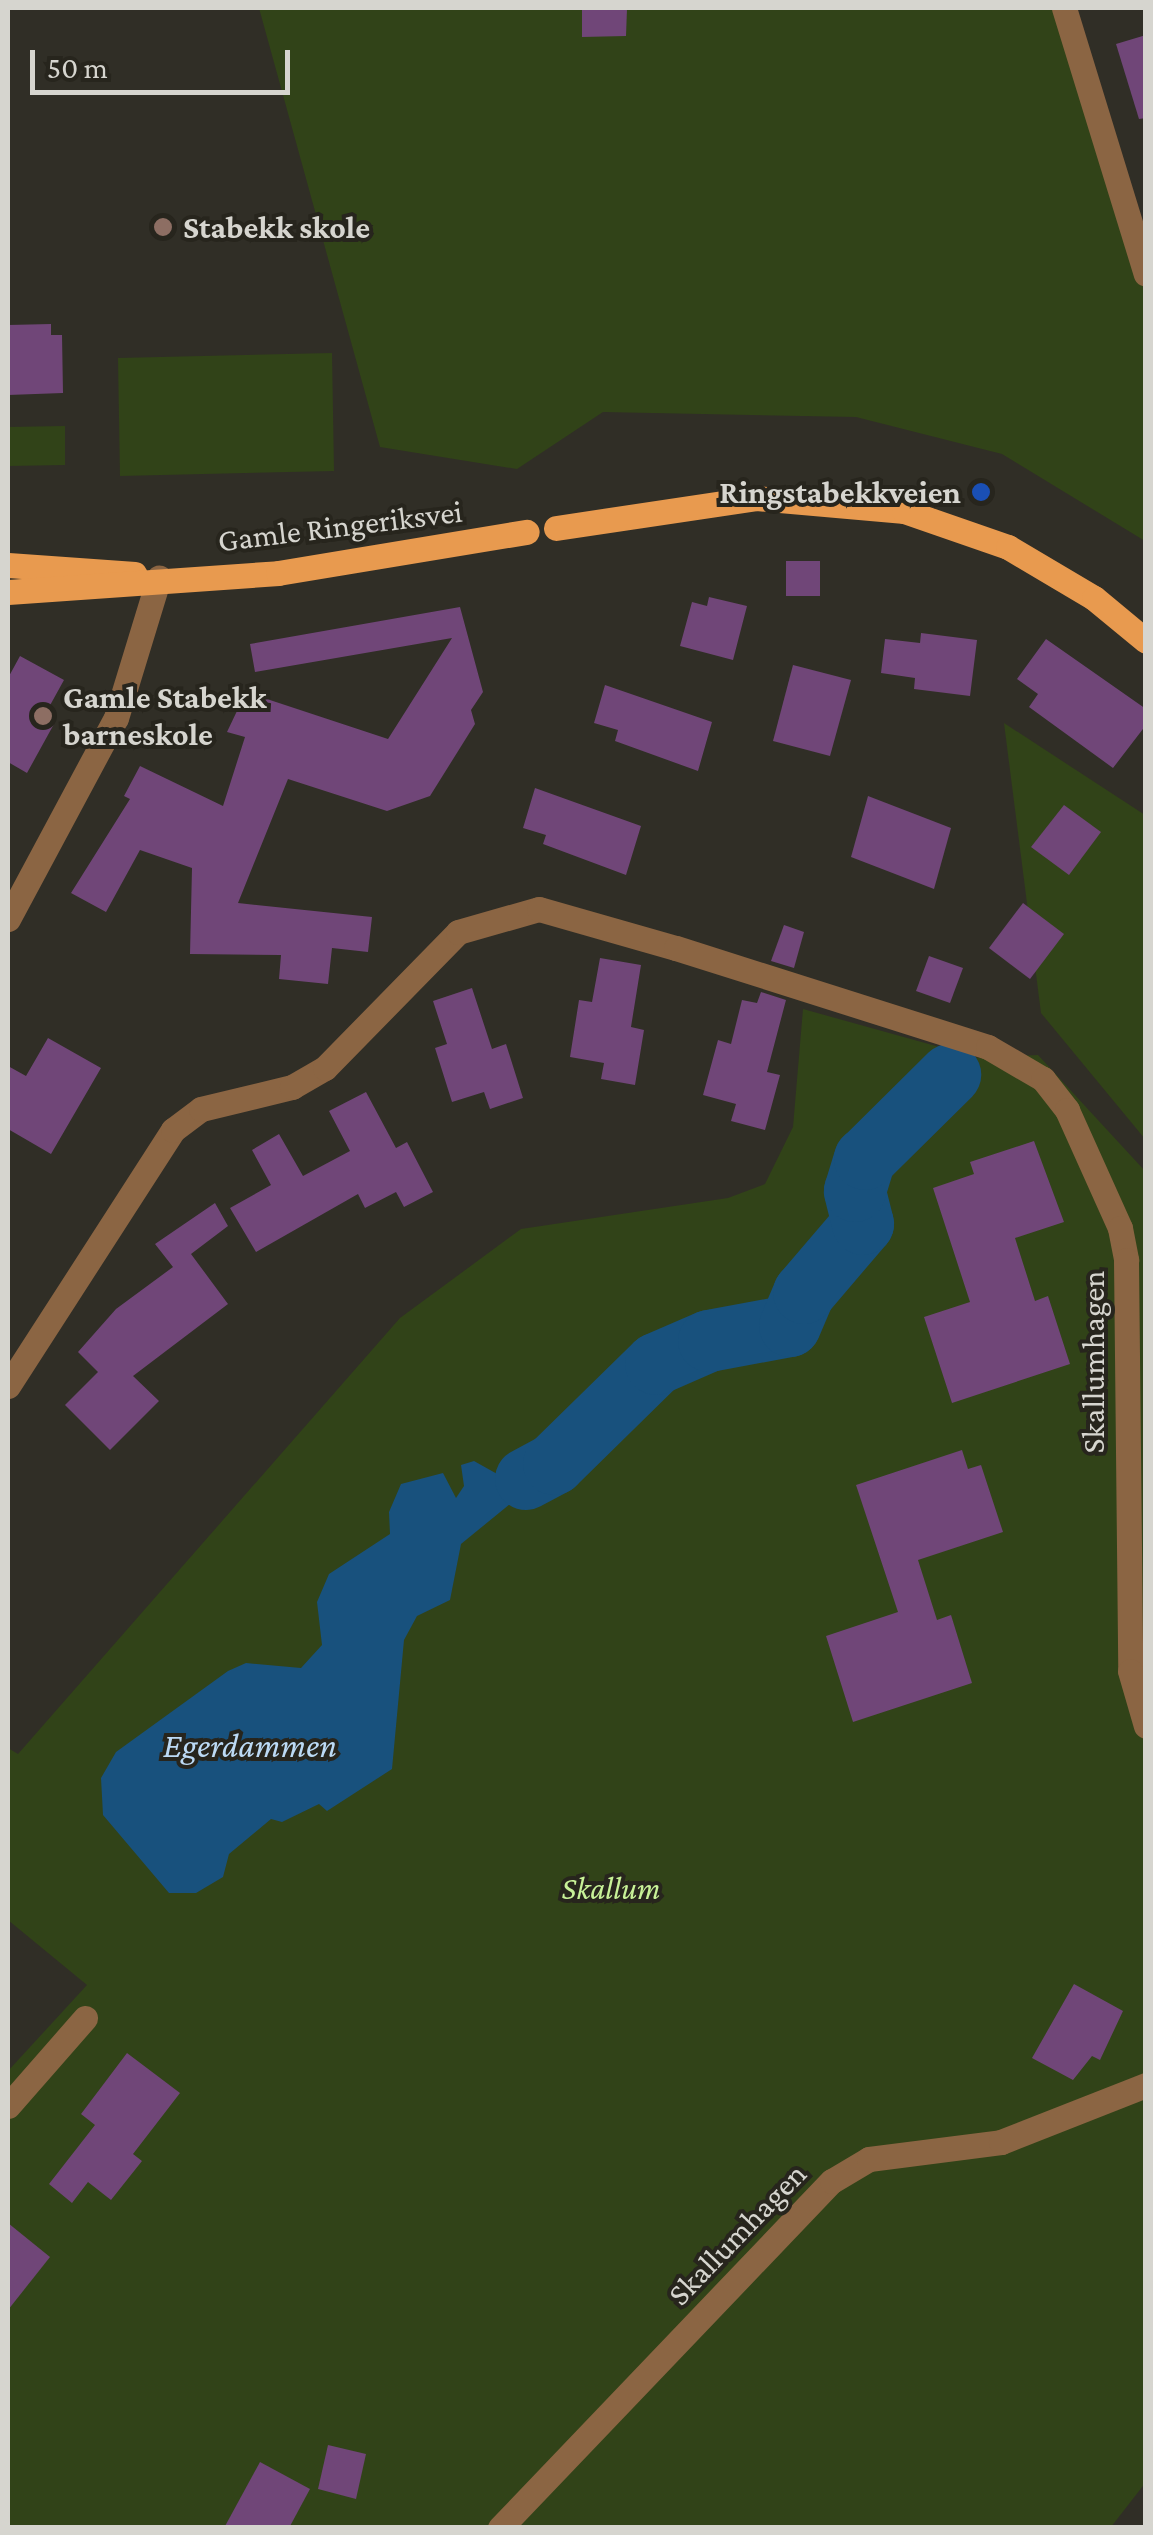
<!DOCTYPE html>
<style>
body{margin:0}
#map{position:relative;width:1153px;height:2535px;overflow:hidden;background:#302e26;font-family:"Crimson Pro",serif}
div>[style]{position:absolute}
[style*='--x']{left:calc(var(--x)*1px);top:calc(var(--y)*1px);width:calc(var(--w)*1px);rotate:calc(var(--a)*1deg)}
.green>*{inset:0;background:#314318}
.water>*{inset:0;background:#18517d}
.river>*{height:62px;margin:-31px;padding:0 31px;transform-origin:31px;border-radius:31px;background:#18517d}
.building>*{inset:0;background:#704678}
.minor>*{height:25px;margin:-12.5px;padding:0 12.5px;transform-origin:12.5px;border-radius:12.5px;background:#8b6543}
.major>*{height:25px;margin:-12.5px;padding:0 12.5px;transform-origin:12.5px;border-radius:12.5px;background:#e89a4f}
.dots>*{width:28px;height:28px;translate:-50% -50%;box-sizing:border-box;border:5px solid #27251d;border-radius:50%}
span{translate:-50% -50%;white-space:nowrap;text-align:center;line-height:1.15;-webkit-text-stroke:8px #27251d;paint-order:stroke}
.poi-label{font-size:32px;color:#d6d5cf;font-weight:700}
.left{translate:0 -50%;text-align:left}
.right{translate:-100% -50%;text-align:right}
.street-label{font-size:32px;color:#d6d5cf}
.park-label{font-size:32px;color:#c8f298;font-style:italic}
.water-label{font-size:35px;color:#bcdaf5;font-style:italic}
.frame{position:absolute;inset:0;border:10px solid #d6d5cf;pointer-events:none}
.scale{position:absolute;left:30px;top:50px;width:260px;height:45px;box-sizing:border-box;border:5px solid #d6d5cf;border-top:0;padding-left:12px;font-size:30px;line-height:35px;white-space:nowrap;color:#d6d5cf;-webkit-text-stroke:8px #27251d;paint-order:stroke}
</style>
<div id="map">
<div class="green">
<div style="clip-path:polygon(259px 8px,1062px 8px,1145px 264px,1145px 541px,1002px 454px,856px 417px,603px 412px,517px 469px,380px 447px)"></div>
<div style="clip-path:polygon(332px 353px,334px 471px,120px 476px,118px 358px)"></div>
<div style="clip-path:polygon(65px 426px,65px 465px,8px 466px,8px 427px)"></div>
<div style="clip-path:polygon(1004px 723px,1145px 815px,1145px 1139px,1041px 1013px)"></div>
<div style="clip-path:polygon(803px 1009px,979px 1058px,1038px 1055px,1145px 1171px,1146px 2482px,1111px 2527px,8px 2527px,8px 2071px,87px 1985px,8px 1920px,8px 1748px,18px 1754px,400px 1318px,521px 1229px,728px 1198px,765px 1184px,793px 1127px)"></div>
</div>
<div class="water">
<div style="clip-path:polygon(474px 1461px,499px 1475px,522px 1474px,532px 1486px,461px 1544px,450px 1600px,417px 1616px,404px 1640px,392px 1769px,327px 1811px,319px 1804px,282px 1822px,271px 1819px,229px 1854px,223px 1877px,196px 1893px,169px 1893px,103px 1815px,101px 1778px,116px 1752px,228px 1671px,246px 1663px,301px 1668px,322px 1645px,317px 1602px,329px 1574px,390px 1534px,389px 1512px,401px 1484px,443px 1473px,456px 1498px,464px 1486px,461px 1465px)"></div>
</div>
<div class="river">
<div style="--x:526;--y:1479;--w:32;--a:-28"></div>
<div style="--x:554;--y:1464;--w:143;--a:-44.4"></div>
<div style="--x:656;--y:1364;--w:58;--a:-23.5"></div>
<div style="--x:709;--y:1341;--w:82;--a:-10.5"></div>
<div style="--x:790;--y:1326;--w:36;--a:-67"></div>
<div style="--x:804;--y:1293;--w:91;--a:-49.5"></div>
<div style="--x:863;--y:1224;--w:34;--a:-104"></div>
<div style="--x:855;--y:1191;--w:34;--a:-73"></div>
<div style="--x:865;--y:1159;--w:120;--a:-44.7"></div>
</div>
<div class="building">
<div style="clip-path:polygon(582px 8px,627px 9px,626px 36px,582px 37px)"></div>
<div style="clip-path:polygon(1146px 35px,1146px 118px,1139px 119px,1116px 44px)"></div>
<div style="clip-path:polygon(51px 324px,51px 335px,62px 335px,63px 393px,8px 395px,8px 325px)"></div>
<div style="clip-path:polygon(786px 561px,820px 561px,820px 596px,786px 596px)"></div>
<div style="clip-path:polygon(709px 597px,747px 606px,733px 660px,680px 646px,692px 602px,707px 606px)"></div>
<div style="clip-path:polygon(460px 607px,483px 692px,471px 710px,475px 724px,430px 796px,387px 811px,288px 779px,238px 903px,372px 917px,368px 952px,332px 948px,328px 984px,279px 979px,281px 955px,190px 954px,192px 868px,140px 850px,106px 912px,71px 893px,130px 799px,124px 796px,140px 766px,223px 806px,245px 737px,227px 732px,246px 692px,388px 739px,452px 638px,255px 672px,250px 644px)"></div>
<div style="clip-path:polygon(921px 633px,977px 640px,970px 696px,914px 689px,915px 678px,881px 673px,885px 639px,920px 643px)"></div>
<div style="clip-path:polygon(1046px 639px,1146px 709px,1146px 725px,1113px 768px,1029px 707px,1038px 694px,1017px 679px)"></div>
<div style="clip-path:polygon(20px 656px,64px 680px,43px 718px,54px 724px,27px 773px,8px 762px,8px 678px)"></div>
<div style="clip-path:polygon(793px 665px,851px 680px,830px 756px,773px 741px)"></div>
<div style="clip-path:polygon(605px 685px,712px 722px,698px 771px,615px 741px,618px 730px,594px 723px)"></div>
<div style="clip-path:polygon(535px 788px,641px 826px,626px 875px,543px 844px,546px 835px,523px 828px)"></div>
<div style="clip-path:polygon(868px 796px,951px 828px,934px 889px,851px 857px)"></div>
<div style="clip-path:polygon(1064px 805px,1101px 832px,1069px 875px,1031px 847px)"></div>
<div style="clip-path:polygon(1023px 903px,1064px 934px,1030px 979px,989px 948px)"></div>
<div style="clip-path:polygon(784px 925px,804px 932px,794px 968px,771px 961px)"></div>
<div style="clip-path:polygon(929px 956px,963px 968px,950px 1003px,916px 991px)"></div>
<div style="clip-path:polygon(600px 958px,641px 965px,631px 1027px,644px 1030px,635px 1085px,601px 1079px,604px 1063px,570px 1057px,579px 1000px,592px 1002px)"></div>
<div style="clip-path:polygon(472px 988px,492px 1049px,506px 1044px,523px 1098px,490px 1109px,484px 1092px,452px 1102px,435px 1048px,447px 1044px,433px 1001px)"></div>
<div style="clip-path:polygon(761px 992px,786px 1000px,767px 1072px,780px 1075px,765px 1130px,731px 1121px,736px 1104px,703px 1095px,718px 1040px,731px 1044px,742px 1000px,757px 1003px)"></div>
<div style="clip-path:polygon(48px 1038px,101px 1068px,51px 1154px,8px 1129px,8px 1066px,26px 1076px)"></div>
<div style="clip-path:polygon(366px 1092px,396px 1148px,407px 1142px,433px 1192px,404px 1207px,396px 1192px,365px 1208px,358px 1194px,256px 1252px,230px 1208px,271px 1185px,252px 1150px,279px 1134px,303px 1176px,350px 1151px,329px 1111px)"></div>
<div style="clip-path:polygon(1034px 1141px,1064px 1222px,1015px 1238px,1035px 1301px,1048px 1296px,1070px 1364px,952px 1403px,924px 1317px,970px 1302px,933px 1188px,974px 1174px,970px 1162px)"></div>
<div style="clip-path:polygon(215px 1203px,228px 1226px,191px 1254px,228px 1304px,133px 1376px,159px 1401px,110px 1450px,65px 1405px,98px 1372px,78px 1352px,116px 1309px,173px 1267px,155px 1244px)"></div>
<div style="clip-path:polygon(962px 1450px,968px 1469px,981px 1465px,1003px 1532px,918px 1560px,937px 1620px,951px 1615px,972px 1683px,853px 1722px,826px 1636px,898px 1612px,856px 1485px)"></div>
<div style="clip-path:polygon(1074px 1984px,1123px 2011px,1100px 2060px,1092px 2056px,1073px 2080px,1032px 2058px)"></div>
<div style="clip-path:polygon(127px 2053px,180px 2093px,133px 2154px,142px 2161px,111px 2200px,88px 2182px,72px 2203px,49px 2184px,95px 2125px,81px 2114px)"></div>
<div style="clip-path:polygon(8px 2223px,50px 2257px,8px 2310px)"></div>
<div style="clip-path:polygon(328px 2445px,366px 2454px,356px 2499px,318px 2489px)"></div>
<div style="clip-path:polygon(260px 2462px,310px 2489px,289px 2528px,224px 2528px)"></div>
</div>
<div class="minor">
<div style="--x:1064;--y:8;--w:278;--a:72.9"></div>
<div style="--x:8;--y:919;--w:228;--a:-61.8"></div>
<div style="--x:116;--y:718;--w:147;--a:-73"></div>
<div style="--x:8;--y:1386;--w:305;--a:-57.2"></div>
<div style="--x:173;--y:1130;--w:35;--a:-37"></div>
<div style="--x:201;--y:1109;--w:94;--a:-13.6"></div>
<div style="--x:292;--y:1087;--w:38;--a:-30"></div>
<div style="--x:325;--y:1068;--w:190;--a:-45.6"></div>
<div style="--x:458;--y:932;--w:84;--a:-15.9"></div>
<div style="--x:539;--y:909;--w:142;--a:15.9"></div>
<div style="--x:676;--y:948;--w:327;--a:17.6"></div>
<div style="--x:988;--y:1047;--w:64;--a:30.2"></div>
<div style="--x:1043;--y:1079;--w:39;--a:52"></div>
<div style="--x:1067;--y:1110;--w:129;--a:65.8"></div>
<div style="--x:1120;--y:1228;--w:33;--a:79"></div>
<div style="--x:1126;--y:1260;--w:411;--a:89.4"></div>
<div style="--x:1130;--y:1671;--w:57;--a:73.8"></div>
<div style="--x:8;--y:2106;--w:117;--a:-48.8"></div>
<div style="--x:500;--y:2528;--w:480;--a:-46.3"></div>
<div style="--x:832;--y:2181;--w:43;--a:-30.7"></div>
<div style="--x:869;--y:2159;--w:133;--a:-7.3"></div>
<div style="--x:1001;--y:2142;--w:156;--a:-21.5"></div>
</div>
<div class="major">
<div style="--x:556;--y:528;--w:202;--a:-8.5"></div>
<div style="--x:756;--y:498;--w:149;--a:5"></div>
<div style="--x:904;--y:511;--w:110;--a:19.1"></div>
<div style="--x:1008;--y:547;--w:100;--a:30.7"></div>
<div style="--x:1094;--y:598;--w:67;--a:39.6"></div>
<div style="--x:8;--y:565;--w:127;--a:4.1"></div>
<div style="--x:8;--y:592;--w:271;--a:-4"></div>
<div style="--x:278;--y:573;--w:252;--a:-9.4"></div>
</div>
<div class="dots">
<div style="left:163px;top:227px;background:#8d6e63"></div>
<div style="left:981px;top:492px;background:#1a4fb4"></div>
<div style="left:43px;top:716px;background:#8d6e63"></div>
</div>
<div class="poi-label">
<span class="left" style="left:183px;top:227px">Stabekk skole</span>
<span class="right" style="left:961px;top:492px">Ringstabekkveien</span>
<span class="left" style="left:63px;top:716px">Gamle Stabekk<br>barneskole</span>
</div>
<div class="street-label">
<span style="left:340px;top:526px;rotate:-7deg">Gamle Ringeriksvei</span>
<span style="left:1093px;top:1362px;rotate:-90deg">Skallumhagen</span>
<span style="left:737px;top:2234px;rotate:-46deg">Skallumhagen</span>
</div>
<div class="park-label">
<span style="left:611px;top:1888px">Skallum</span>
</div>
<div class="water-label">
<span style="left:250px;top:1746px">Egerdammen</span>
</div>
<div class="frame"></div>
<div class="scale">50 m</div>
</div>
